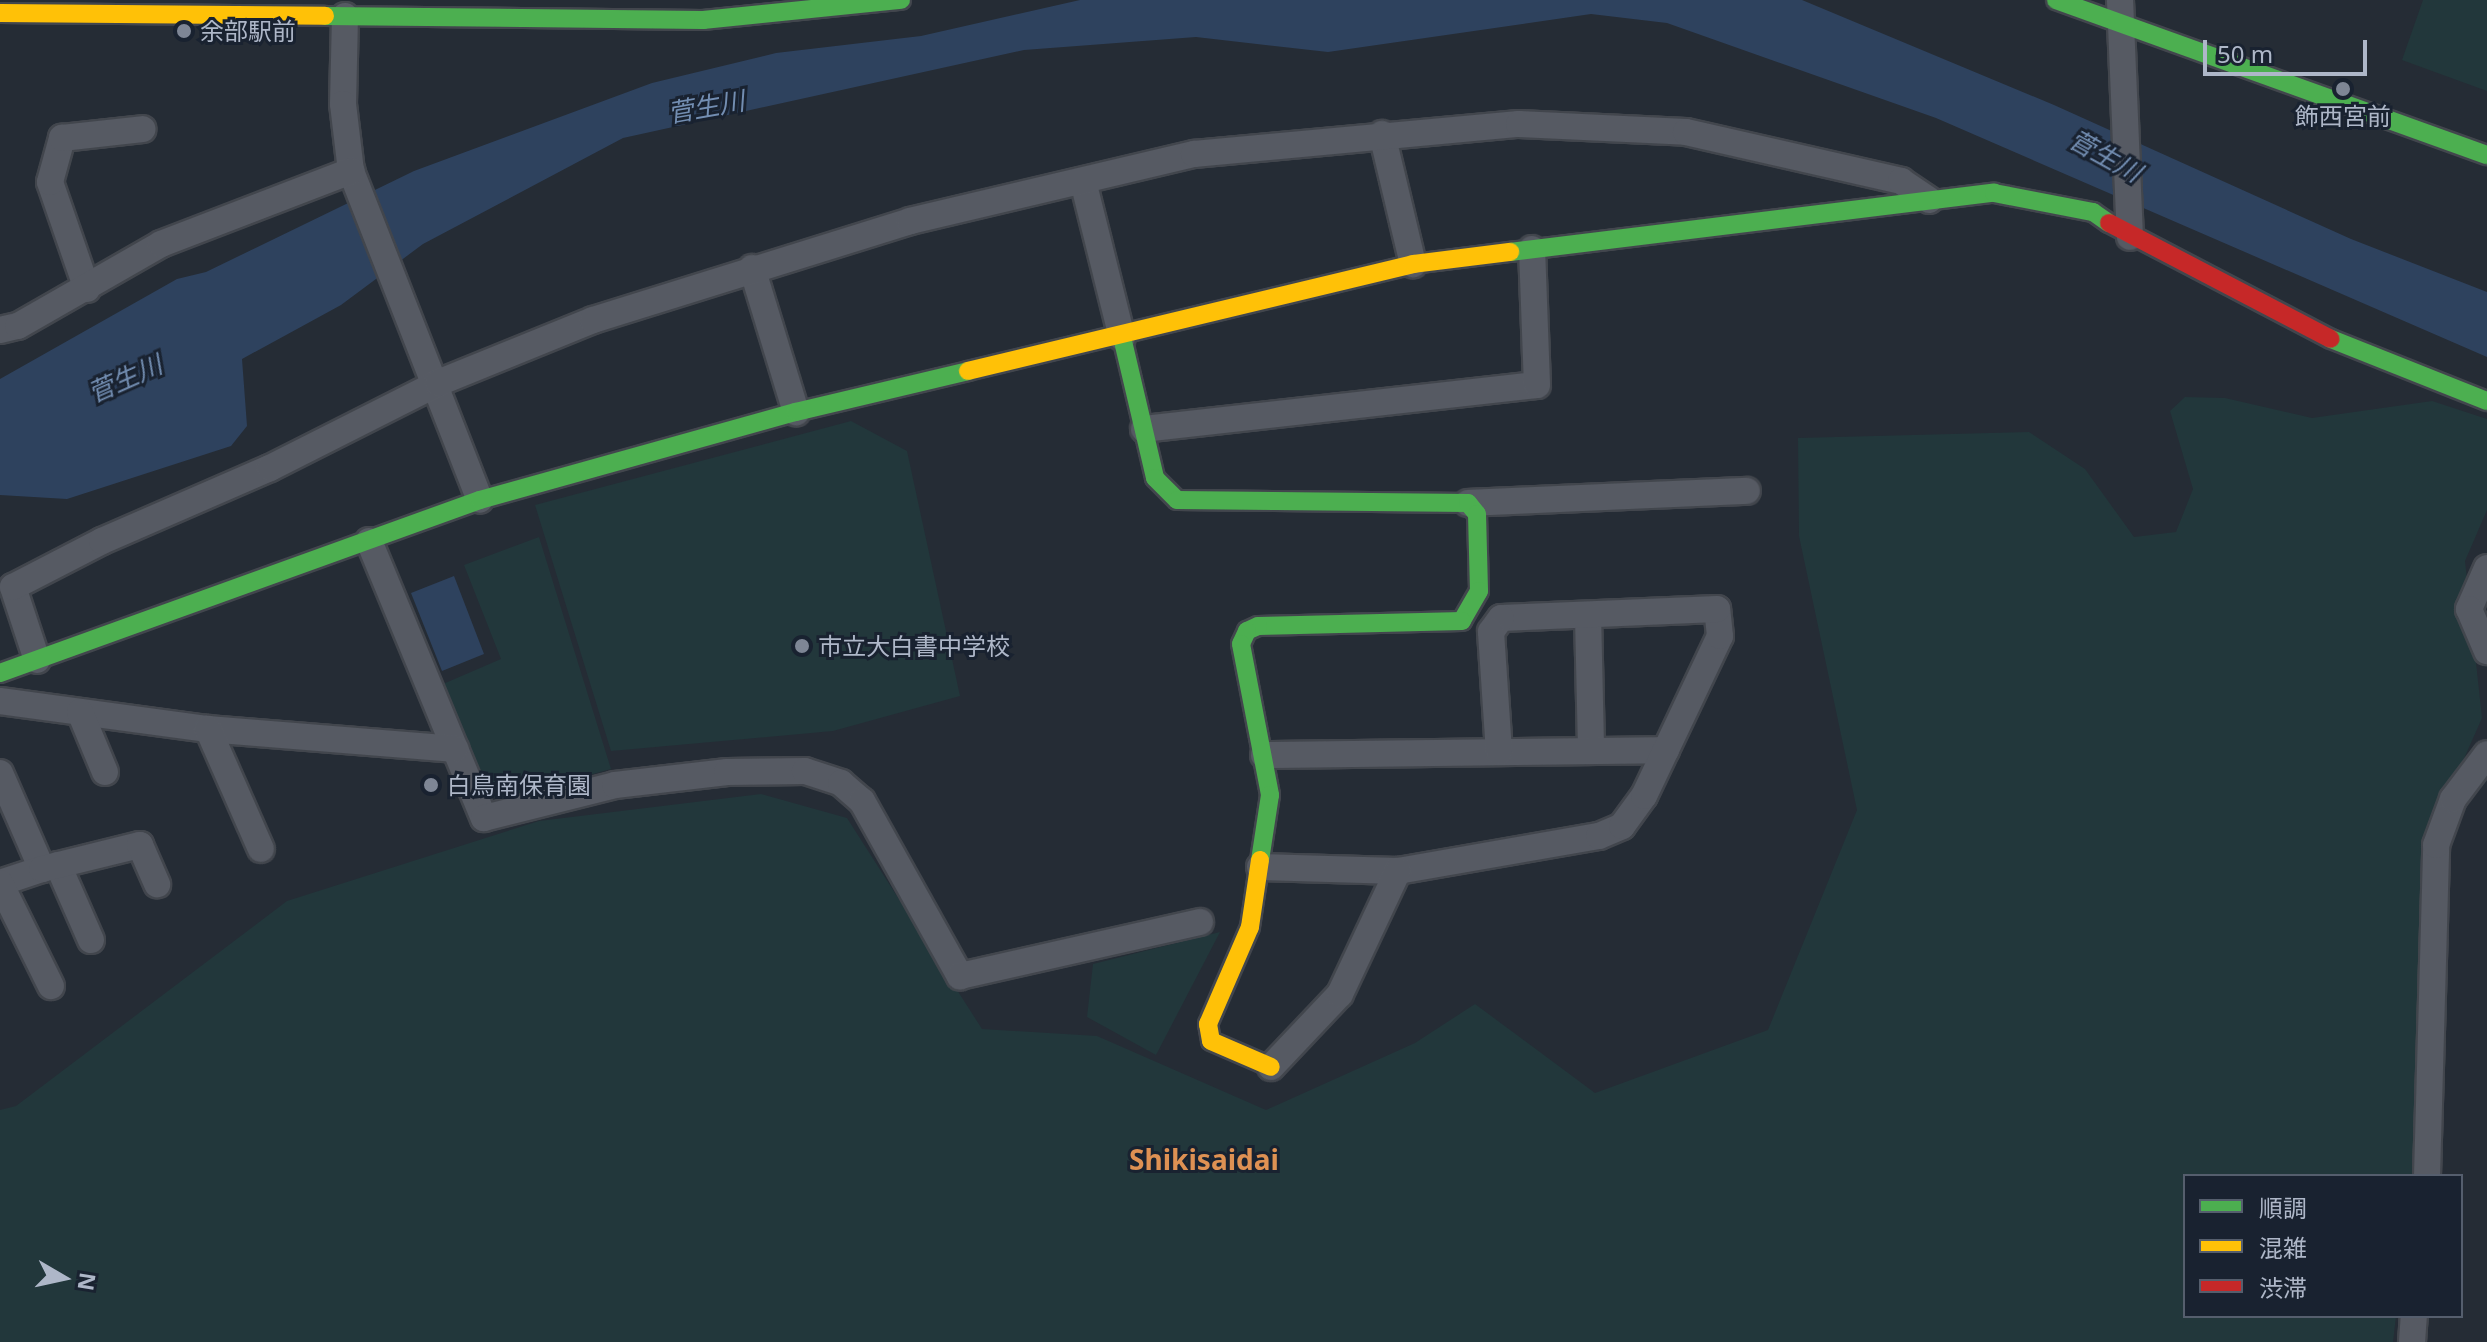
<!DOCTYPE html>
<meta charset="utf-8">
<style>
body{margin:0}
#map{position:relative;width:2487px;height:1342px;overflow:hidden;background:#252c35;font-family:"Noto Sans","Noto Sans JP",sans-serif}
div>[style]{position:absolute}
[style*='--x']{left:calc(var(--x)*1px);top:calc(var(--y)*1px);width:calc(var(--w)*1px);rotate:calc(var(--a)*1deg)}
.green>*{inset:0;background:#22373b}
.water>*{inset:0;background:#2e425e}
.roads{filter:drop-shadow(2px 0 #42464d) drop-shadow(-2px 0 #42464d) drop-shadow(0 2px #42464d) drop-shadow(0 -2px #42464d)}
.street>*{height:26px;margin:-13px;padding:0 13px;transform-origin:13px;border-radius:13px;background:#565a63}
.fast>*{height:18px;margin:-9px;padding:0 9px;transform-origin:9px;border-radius:9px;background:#4caf50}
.slow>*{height:18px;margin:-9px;padding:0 9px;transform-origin:9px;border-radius:9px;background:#ffc107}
.jam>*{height:18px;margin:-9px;padding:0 9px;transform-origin:9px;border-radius:9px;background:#c62828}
.dots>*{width:22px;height:22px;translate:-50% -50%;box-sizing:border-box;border:4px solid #192230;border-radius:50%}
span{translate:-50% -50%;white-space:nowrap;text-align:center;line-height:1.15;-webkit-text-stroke:6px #192230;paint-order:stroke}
.poi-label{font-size:24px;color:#aeb7c8}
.left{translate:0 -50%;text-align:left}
.water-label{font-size:26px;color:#738eb2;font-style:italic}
.quarter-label{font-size:28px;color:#de9153;font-weight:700}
.legend{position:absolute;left:2183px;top:1174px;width:280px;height:144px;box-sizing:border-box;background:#192230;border:2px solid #555e6d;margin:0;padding:10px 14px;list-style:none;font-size:24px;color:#aeb7c8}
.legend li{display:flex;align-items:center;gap:16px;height:40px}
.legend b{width:40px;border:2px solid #555e6d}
.north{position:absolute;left:24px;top:1238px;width:80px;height:80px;-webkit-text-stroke:6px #192230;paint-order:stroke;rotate:99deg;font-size:22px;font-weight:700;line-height:32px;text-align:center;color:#aeb7c8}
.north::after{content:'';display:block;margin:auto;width:28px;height:36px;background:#aeb7c8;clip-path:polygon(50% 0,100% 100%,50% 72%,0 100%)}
.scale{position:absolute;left:2203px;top:40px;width:164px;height:36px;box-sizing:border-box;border:4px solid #aeb7c8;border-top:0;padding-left:10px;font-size:24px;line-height:28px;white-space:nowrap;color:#aeb7c8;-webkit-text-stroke:6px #192230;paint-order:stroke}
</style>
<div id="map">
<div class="green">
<div style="clip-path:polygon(2423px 0,2487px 0,2487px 91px,2402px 60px)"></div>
<div style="clip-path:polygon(2185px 397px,2225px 398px,2312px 418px,2432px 401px,2487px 419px,2487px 510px,2465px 561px,2482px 718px,2423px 851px,2414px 1176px,2185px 1176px,2185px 1316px,2396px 1316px,2393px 1342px,0 1342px,0 1110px,16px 1106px,287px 901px,539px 821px,761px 794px,847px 818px,982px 1029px,1097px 1036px,1266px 1110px,1415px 1043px,1475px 1004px,1595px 1093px,1768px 1030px,1857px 810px,1799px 536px,1798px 438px,2029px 432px,2085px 469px,2134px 537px,2176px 532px,2193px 489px,2170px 411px)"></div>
<div style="clip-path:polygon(851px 421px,907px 451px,960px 696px,833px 731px,611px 751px,535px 505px)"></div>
<div style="clip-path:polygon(539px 537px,611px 769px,499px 800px,490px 795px,443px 684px,501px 659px,464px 565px)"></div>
<div style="clip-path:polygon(1220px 932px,1156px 1055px,1087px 1017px,1093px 964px)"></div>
</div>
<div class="water">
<div style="clip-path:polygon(1080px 0,1802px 0,2054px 105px,2351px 239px,2487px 292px,2487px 357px,1936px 118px,1667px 23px,1591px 14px,1328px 52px,1196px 37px,1024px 50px,623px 138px,423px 244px,341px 305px,242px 359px,247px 426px,231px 446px,67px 499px,0 495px,0 379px,177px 279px,206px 272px,414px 171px,652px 83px,776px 53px,921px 36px)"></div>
<div style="clip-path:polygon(454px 576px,484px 654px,442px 671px,411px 593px)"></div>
</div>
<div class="roads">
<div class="street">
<div style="--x:2120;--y:0;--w:237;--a:87.6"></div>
<div style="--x:345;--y:16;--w:88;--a:91.3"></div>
<div style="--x:343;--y:104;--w:67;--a:83.2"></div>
<div style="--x:351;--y:171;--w:353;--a:68.6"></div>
<div style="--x:1382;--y:134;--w:134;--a:76.6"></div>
<div style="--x:1083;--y:181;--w:161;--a:76"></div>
<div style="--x:752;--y:268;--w:151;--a:73"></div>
<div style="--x:87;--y:289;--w:113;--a:-109.1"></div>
<div style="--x:50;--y:182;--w:46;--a:-74.7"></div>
<div style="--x:62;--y:138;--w:81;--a:-6.3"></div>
<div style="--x:0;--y:330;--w:18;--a:-13"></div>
<div style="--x:18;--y:326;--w:165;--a:-29.8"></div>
<div style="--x:161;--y:244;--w:204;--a:-21"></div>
<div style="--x:1144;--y:429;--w:395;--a:-6.4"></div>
<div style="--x:1537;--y:385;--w:136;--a:-92.1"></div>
<div style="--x:1468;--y:503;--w:279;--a:-2.5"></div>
<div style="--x:369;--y:541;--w:300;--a:67.5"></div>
<div style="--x:484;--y:818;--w:135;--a:-14.1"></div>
<div style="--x:615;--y:785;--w:113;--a:-6.6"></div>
<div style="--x:727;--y:772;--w:78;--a:-0.7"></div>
<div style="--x:805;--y:771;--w:38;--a:18"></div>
<div style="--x:841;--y:783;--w:28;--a:41"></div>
<div style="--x:862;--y:801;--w:201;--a:60.8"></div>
<div style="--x:960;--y:976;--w:246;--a:-12.7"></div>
<div style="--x:2487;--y:568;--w:45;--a:113.7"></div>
<div style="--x:2469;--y:609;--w:46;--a:66.8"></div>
<div style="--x:1588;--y:615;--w:136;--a:88.7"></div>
<div style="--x:37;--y:660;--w:77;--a:-108.2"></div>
<div style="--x:13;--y:587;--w:100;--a:-27.3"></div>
<div style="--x:102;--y:541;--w:183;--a:-23.5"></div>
<div style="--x:270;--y:468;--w:188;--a:-26.8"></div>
<div style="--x:438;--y:383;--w:167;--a:-22.1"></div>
<div style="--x:593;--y:320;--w:332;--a:-17.3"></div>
<div style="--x:910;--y:221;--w:292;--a:-13.3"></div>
<div style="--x:1194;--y:154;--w:326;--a:-5.3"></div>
<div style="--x:1519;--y:124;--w:167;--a:2.7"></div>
<div style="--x:1686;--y:132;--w:221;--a:12.8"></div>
<div style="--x:1901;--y:181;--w:34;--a:34"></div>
<div style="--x:0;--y:701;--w:210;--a:7.7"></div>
<div style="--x:208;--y:729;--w:248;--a:4.6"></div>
<div style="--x:80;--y:712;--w:65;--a:67.4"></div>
<div style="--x:208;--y:729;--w:131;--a:66.2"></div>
<div style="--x:1264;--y:755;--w:402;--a:-0.7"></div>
<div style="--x:0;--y:773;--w:105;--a:66.4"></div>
<div style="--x:42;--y:869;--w:44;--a:161.6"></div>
<div style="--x:58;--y:865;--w:82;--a:66.3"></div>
<div style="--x:1260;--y:867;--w:138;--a:1.7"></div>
<div style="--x:1398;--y:871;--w:204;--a:-9.9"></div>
<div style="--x:1599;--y:836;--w:25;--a:-23"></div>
<div style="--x:1622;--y:826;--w:37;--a:-54"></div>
<div style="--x:1644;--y:796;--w:177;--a:-64.6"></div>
<div style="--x:1720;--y:636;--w:27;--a:-96"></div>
<div style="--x:1717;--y:609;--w:216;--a:177.6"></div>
<div style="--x:1501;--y:618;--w:17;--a:126"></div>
<div style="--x:1491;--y:632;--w:120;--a:86.2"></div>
<div style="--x:42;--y:869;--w:101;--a:-13.8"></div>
<div style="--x:140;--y:845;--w:43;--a:66.4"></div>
<div style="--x:0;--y:883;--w:115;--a:63.7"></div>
<div style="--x:1271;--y:1067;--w:100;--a:-46.6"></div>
<div style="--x:1340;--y:994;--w:136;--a:-64.8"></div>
<div style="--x:2427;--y:1176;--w:331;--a:-88.4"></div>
<div style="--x:2436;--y:845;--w:49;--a:-69.7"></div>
<div style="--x:2453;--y:799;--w:56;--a:-52.9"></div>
<div style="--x:2412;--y:1342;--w:26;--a:-86"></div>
</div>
<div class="fast">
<div style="--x:2056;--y:0;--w:458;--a:19.8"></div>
<div style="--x:325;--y:16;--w:378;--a:0.6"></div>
<div style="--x:703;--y:20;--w:199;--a:-5.8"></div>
<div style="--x:1510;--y:252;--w:488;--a:-7"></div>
<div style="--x:1994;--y:193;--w:101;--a:10.9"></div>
<div style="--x:2093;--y:212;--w:19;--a:35"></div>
<div style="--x:1122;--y:337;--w:145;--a:76.8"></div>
<div style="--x:1155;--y:478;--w:31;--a:45"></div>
<div style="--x:1177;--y:500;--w:291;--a:0.6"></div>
<div style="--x:1468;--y:503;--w:14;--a:51"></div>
<div style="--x:1477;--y:514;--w:77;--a:88.5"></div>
<div style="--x:1479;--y:591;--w:34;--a:120"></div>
<div style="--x:1462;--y:621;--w:204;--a:178.6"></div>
<div style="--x:1258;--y:626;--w:12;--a:156"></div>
<div style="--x:1247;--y:631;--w:14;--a:115"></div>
<div style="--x:1241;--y:644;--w:154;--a:79.1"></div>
<div style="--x:1270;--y:795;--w:66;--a:98.7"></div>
<div style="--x:2331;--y:339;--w:168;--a:21.7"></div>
<div style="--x:0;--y:673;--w:510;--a:-19.82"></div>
<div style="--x:480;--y:500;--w:328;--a:-15.6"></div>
<div style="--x:796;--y:412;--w:177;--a:-13.4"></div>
</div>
<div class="slow">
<div style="--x:0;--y:13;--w:325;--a:0.5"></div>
<div style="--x:968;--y:371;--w:458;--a:-13.5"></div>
<div style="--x:1413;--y:264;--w:98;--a:-7.1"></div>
<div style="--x:1260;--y:860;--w:68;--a:98.5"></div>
<div style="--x:1250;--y:927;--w:106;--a:113.4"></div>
<div style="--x:1208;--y:1024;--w:17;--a:80"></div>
<div style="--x:1211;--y:1041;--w:65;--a:23.4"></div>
</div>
<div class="jam">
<div style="--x:2109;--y:223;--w:250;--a:27.6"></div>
</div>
</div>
<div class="dots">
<div style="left:184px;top:31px;background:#7e8695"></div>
<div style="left:2343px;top:89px;background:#7e8695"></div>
<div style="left:802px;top:646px;background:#7e8695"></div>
<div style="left:431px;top:785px;background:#7e8695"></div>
</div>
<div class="poi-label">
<span class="left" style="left:200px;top:31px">余部駅前</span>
<span style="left:2343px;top:116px">飾西宮前</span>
<span class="left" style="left:818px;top:646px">市立大白書中学校</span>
<span class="left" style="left:447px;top:785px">白鳥南保育園</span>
</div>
<div class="water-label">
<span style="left:706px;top:107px;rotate:-10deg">菅生川</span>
<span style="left:2105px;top:156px;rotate:29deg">菅生川</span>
<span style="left:125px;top:379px;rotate:-24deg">菅生川</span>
</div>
<div class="quarter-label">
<span style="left:1204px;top:1159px">Shikisaidai</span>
</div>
<ul class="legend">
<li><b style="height:10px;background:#4caf50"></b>順調</li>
<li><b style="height:10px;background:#ffc107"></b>混雑</li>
<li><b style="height:10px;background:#c62828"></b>渋滞</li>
</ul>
<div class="north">N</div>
<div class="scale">50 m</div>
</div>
